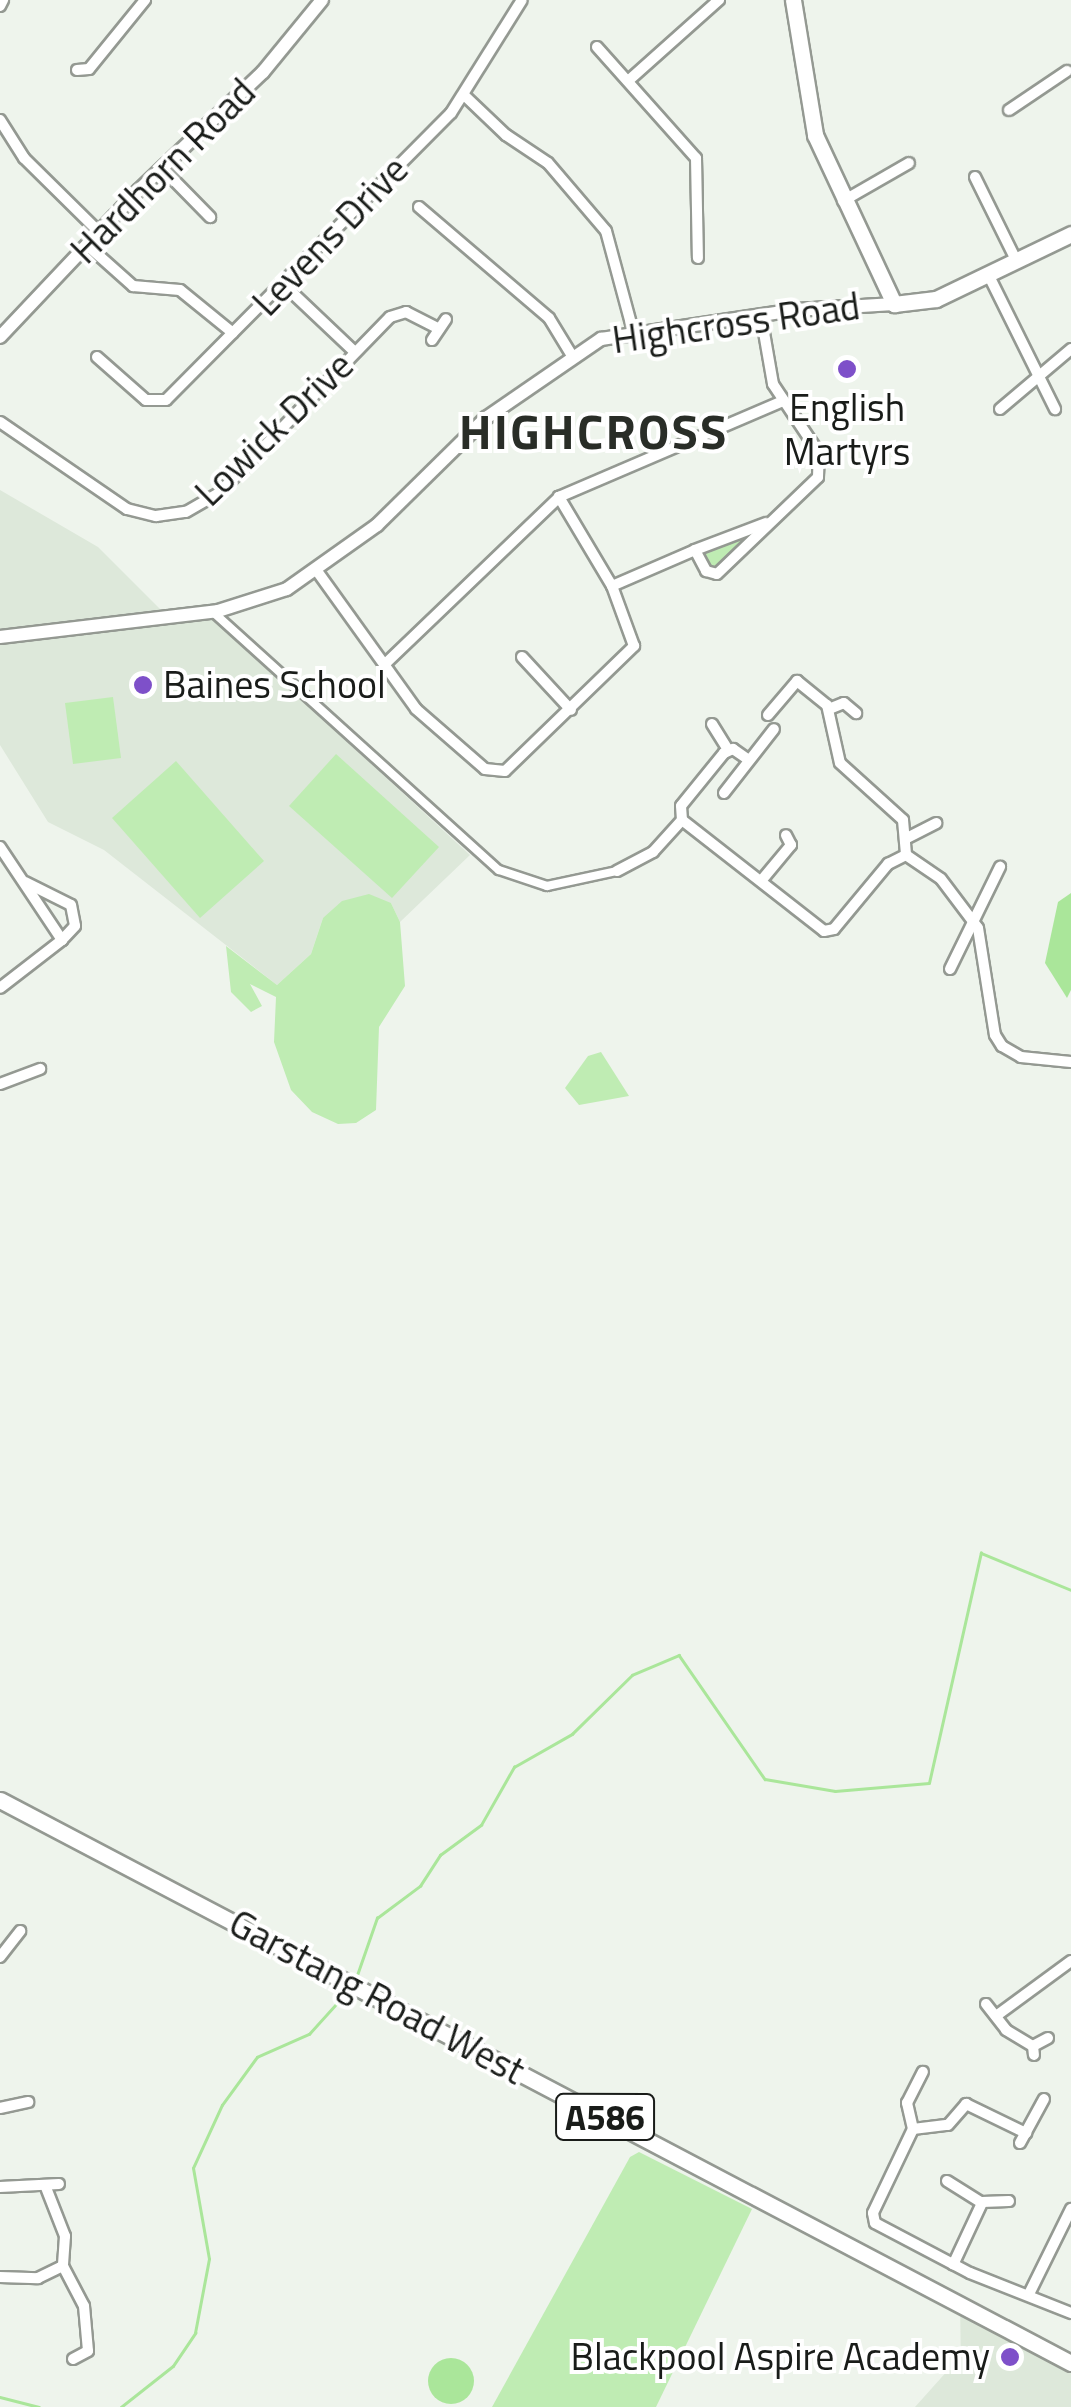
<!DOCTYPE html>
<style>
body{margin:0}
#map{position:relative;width:1071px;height:2407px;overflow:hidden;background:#eef4ec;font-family:"Titillium Web",sans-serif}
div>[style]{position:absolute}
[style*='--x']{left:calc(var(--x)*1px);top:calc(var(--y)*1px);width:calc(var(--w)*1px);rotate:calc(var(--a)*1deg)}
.built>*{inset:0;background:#dde8da}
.green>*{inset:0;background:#bfecb3}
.water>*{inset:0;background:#aae69a}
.round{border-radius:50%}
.stream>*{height:2.5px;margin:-1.25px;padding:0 1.25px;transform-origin:1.25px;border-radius:1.25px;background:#aae69a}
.roads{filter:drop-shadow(2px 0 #949992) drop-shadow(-2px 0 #949992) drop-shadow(0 2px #949992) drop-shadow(0 -2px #949992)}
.pedestrian>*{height:8px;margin:-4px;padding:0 4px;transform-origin:4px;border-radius:4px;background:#fff}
.minor>*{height:10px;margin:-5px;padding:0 5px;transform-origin:5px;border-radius:5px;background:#fff}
.tertiary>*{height:12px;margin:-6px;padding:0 6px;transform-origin:6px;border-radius:6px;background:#fff}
.secondary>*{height:15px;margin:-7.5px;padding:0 7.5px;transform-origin:7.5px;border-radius:7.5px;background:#fff}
.primary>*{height:15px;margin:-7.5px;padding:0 7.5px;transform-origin:7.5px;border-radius:7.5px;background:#fff}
.dots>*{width:28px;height:28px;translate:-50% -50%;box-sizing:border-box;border:5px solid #fff;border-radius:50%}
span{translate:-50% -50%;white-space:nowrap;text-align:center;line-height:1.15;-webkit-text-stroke:8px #fff;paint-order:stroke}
.shield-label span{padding:2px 8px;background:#fff;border:2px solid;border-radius:8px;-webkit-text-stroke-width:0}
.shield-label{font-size:35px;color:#191c19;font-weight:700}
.street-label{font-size:38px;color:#191c19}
.poi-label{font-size:38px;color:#191c19}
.left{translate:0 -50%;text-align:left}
.right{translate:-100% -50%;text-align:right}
.district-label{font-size:48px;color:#292d27;font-weight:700;letter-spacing:2.5px}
</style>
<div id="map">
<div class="built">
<div style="clip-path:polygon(0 490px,98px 547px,167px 616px,206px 612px,470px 855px,400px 922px,391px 903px,323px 918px,311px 954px,277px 985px,104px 850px,48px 822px,0 745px)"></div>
<div style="clip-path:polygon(960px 2302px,1071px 2363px,1071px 2407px,915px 2407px,949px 2369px,955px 2374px,961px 2368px)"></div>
</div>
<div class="green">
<div style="clip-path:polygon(767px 523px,712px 574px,695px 550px)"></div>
<div style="clip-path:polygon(113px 697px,121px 758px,73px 764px,65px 703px)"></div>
<div style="clip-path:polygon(336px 754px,439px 847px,392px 898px,289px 806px)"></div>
<div style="clip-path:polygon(176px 761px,264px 861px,200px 918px,112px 818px)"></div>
<div style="clip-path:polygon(369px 894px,391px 903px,400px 922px,405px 986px,379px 1027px,376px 1110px,356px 1123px,338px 1124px,312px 1112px,291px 1090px,274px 1042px,276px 997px,250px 984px,262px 1006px,251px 1012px,231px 992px,226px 946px,277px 985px,311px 954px,323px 918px,342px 901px)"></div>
<div style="clip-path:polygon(601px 1052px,629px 1096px,579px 1105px,565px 1088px,588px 1056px)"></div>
<div style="clip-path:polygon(639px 2152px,752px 2209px,656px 2407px,492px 2407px,630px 2157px)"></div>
</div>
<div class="water">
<div style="clip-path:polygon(1071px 893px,1071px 990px,1067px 998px,1045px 963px,1058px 902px)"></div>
<div class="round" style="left:428px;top:2358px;width:46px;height:46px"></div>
</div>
<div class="stream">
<div style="--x:355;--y:1981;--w:67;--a:-70.8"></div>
<div style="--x:377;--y:1918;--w:54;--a:-36.7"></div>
<div style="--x:420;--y:1886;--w:37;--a:-57"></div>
<div style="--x:440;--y:1855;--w:51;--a:-36.2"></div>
<div style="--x:481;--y:1825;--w:67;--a:-60.4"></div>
<div style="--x:514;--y:1767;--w:67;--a:-29.6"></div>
<div style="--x:572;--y:1734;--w:84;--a:-44.5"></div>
<div style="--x:632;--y:1675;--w:51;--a:-23.1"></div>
<div style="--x:679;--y:1655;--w:151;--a:55.3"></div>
<div style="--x:765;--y:1779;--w:71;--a:9.7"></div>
<div style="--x:835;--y:1791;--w:94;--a:-4.9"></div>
<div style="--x:929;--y:1783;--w:236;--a:-77.3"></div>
<div style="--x:981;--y:1553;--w:97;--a:22.3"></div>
<div style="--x:0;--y:2397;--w:40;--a:14.4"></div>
<div style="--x:121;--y:2407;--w:66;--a:-38.3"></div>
<div style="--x:173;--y:2366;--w:40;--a:-56"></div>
<div style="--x:195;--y:2333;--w:75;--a:-79.3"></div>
<div style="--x:209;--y:2259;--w:92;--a:-100"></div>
<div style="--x:193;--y:2168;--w:69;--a:-65.3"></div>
<div style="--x:222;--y:2105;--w:59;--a:-53.9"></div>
<div style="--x:257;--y:2057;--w:57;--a:-23.9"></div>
<div style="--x:309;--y:2034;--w:58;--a:-47.8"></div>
</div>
<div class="roads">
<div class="pedestrian">
<div style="--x:213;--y:612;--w:385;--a:42.1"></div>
<div style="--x:499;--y:870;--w:51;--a:18.4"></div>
<div style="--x:547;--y:886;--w:72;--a:-12.1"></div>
</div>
<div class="minor">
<div style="--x:0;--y:6;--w:7;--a:-63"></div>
<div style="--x:597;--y:47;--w:149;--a:48.3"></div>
<div style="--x:696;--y:158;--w:100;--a:88.9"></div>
<div style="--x:77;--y:70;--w:12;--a:-5"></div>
<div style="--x:89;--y:69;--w:89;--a:-50.9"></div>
<div style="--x:628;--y:81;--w:122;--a:-41.7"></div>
<div style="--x:465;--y:96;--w:57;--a:43.6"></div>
<div style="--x:506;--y:135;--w:50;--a:33.7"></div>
<div style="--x:548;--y:163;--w:89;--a:49.5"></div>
<div style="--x:606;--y:231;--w:104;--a:74.9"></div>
<div style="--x:1009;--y:110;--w:70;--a:-33.9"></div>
<div style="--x:0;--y:120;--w:45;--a:57.7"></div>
<div style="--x:24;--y:158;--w:105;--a:44.6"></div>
<div style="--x:162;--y:168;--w:69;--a:45.6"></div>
<div style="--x:975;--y:177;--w:93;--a:63.7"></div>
<div style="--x:843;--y:201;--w:76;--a:-29.9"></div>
<div style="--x:419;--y:207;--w:171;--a:40.5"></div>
<div style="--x:549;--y:318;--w:42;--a:58.6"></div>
<div style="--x:87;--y:245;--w:62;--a:41.7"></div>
<div style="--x:133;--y:286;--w:47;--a:4.9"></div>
<div style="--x:180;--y:290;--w:68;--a:39.1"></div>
<div style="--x:988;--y:274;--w:151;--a:63.6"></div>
<div style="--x:283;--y:284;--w:99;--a:43.4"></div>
<div style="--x:432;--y:340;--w:25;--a:-56"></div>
<div style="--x:97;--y:357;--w:65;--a:41.3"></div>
<div style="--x:146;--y:400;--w:20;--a:0"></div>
<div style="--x:166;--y:400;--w:404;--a:-45.2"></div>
<div style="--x:451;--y:113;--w:133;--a:-57.9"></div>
<div style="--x:1000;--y:409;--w:93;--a:-40.2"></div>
<div style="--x:0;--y:422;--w:154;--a:34.4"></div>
<div style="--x:127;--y:509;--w:30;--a:14"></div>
<div style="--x:156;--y:516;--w:30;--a:-8"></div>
<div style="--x:186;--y:512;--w:38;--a:-30"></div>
<div style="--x:219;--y:493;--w:245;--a:-45.8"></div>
<div style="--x:390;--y:317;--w:17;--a:-17"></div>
<div style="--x:406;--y:312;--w:37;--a:27"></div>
<div style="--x:695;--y:550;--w:76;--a:-20.8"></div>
<div style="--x:317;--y:571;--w:170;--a:54.3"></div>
<div style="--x:416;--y:709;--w:91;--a:41"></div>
<div style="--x:485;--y:769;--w:20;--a:6"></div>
<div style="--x:505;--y:771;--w:180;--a:-44.1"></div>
<div style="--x:634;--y:646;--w:64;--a:-110.1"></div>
<div style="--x:612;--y:586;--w:104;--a:-120.8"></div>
<div style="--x:612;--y:586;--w:90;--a:-23.4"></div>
<div style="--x:695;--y:550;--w:24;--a:62"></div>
<div style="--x:706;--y:571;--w:11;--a:15"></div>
<div style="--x:717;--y:574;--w:140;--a:-43.8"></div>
<div style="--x:818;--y:477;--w:24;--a:-88"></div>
<div style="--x:819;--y:453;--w:83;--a:-123.7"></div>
<div style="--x:773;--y:384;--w:70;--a:-99.9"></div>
<div style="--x:522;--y:657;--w:72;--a:47.2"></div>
<div style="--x:384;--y:665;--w:243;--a:-43.8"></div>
<div style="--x:559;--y:497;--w:244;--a:-23.2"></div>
<div style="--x:829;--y:709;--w:16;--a:-22"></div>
<div style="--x:844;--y:703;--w:16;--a:40"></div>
<div style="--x:768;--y:715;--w:45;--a:-49.5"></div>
<div style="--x:797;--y:681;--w:38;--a:39"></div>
<div style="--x:827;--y:705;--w:59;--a:77.4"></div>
<div style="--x:840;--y:763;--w:85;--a:42.1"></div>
<div style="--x:903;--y:820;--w:35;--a:85"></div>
<div style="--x:712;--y:724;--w:31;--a:58"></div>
<div style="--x:746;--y:758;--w:16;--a:-145"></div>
<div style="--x:733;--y:749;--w:10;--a:156"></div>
<div style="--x:724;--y:753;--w:68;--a:129.1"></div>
<div style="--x:681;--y:806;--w:14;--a:86"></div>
<div style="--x:682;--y:820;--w:180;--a:38"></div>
<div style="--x:824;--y:931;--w:10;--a:-11"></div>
<div style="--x:834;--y:929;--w:85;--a:-50.3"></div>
<div style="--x:888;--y:864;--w:20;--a:-27"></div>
<div style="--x:906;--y:855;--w:42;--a:34.4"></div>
<div style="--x:941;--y:879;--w:61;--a:52.9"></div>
<div style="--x:978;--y:928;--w:108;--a:81"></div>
<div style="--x:995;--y:1035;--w:13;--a:58"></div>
<div style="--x:1002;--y:1046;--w:22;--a:30"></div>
<div style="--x:1021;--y:1057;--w:50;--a:5.7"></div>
<div style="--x:724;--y:793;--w:81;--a:-52"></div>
<div style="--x:907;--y:838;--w:33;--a:-27"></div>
<div style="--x:0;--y:847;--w:112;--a:56.3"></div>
<div style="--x:62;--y:940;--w:78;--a:142.3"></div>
<div style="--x:617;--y:871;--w:41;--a:-27.8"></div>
<div style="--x:653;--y:852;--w:43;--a:-47.8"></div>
<div style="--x:761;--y:881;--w:47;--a:-50.2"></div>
<div style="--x:791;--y:845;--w:11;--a:-117"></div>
<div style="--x:25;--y:882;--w:51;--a:26.6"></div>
<div style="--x:71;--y:905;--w:21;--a:79"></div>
<div style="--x:75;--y:926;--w:19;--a:133"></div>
<div style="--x:950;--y:969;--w:114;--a:-63.9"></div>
<div style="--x:0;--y:1084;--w:43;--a:-20.6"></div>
<div style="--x:0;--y:1957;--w:33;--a:-52"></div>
<div style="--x:986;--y:2004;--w:33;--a:52"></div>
<div style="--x:1006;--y:2030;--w:31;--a:31"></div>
<div style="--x:1033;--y:2046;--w:9;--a:84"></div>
<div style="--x:996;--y:2016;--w:93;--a:-36.3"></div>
<div style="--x:1033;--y:2046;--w:17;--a:-28"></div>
<div style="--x:0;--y:2108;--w:29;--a:-12"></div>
<div style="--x:913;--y:2129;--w:93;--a:115.5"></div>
<div style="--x:873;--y:2213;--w:10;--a:79"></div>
<div style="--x:875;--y:2223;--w:107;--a:27.8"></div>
<div style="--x:970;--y:2273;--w:109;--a:21.6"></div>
<div style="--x:913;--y:2129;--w:35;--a:-7"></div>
<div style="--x:948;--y:2125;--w:28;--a:-49"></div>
<div style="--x:966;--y:2104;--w:67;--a:25.8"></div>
<div style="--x:913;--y:2129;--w:27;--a:-103"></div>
<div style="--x:907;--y:2103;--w:35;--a:-63"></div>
<div style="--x:1020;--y:2143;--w:50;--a:-61.4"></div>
<div style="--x:947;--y:2181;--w:41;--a:32.2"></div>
<div style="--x:982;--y:2203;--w:68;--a:115.1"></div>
<div style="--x:45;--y:2185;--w:55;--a:68.6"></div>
<div style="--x:65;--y:2236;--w:30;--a:94"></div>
<div style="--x:63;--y:2266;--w:45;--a:62.3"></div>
<div style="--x:84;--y:2306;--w:45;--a:84.9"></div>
<div style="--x:88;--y:2351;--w:17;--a:152"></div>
<div style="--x:0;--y:2187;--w:59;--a:-2.9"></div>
<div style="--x:982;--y:2202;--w:27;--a:-2"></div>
<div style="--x:0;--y:2277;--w:38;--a:2"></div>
<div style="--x:38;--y:2278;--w:28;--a:-26"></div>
<div style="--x:1029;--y:2294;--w:95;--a:-63.7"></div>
</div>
<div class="tertiary">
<div style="--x:0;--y:337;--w:202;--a:-46.6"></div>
<div style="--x:139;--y:190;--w:171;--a:-43.6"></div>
<div style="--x:263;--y:72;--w:93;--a:-50.7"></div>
<div style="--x:0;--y:637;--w:220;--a:-6.8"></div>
<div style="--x:218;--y:611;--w:72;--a:-17.7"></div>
<div style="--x:287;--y:589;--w:110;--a:-35.4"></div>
<div style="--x:377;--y:525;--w:153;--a:-44.5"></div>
<div style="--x:486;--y:418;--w:140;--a:-34.5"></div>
<div style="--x:601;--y:339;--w:197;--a:-8.5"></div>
<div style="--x:796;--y:310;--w:98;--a:-3.5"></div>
</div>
<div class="secondary">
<div style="--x:793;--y:0;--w:137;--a:80.7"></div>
<div style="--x:815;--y:135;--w:187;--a:64.9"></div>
<div style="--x:894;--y:304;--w:42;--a:-6.8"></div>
<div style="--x:936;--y:299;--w:150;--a:-25.7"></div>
</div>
<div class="primary">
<div style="--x:0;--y:1800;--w:1210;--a:27.73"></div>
</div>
</div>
<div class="dots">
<div style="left:847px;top:369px;background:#7e50c9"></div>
<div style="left:143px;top:685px;background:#7e50c9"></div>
<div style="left:1010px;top:2357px;background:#7e50c9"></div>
</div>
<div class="shield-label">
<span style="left:605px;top:2117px">A586</span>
</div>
<div class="street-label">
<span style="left:163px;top:171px;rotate:-45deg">Hardhorn Road</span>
<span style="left:330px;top:236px;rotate:-46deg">Levens Drive</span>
<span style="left:736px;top:323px;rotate:-8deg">Highcross Road</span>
<span style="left:274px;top:429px;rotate:-44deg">Lowick Drive</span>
<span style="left:377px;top:1997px;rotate:28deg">Garstang Road West</span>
</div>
<div class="poi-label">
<span style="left:847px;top:430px">English<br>Martyrs</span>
<span class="left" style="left:163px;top:685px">Baines School</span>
<span class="right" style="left:990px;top:2357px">Blackpool Aspire Academy</span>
</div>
<div class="district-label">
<span style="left:594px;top:432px">HIGHCROSS</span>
</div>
</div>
